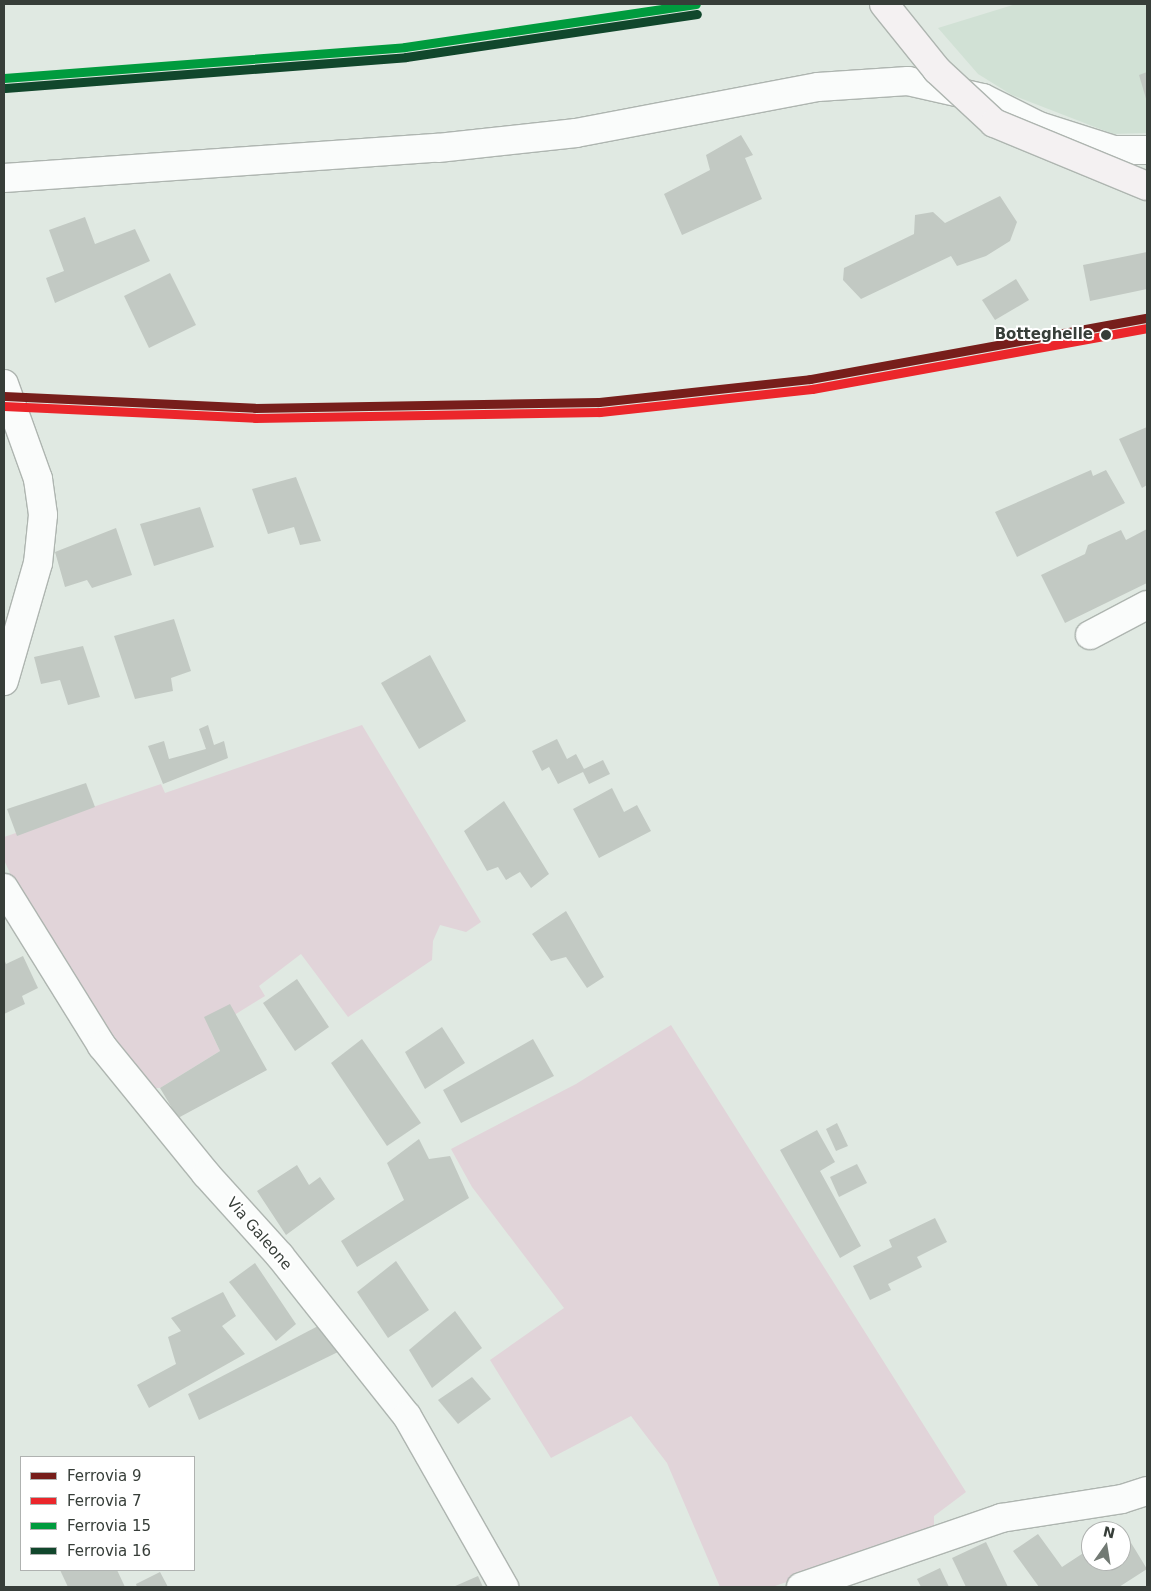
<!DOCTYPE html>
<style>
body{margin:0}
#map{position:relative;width:1151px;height:1591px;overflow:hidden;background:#e0e9e2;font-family:"DejaVu Sans",sans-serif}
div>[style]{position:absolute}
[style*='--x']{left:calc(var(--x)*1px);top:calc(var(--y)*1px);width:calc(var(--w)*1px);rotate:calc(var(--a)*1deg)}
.built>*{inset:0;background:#d1e1d5}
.green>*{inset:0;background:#e1d4d9}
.building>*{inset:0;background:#c2c9c3}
.roads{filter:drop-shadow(1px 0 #aeb5b0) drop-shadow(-1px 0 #aeb5b0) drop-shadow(0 1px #aeb5b0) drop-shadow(0 -1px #aeb5b0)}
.street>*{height:28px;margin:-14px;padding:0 14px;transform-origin:14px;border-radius:14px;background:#fafcfb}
.bridges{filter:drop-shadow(1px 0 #aeb5b0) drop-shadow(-1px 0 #aeb5b0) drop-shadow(0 1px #aeb5b0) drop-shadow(0 -1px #aeb5b0)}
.secondary-bridge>*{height:28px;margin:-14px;padding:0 14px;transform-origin:14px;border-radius:14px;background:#f4f1f2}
.rail-1>*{height:9px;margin:-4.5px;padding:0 4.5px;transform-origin:4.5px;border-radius:4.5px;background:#771e1b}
.rail-2>*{height:9px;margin:-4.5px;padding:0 4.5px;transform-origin:4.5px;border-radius:4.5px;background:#eb262b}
.rail-3>*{height:9px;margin:-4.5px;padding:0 4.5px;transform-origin:4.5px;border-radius:4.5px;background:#009b3e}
.rail-4>*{height:9px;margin:-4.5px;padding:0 4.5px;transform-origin:4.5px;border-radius:4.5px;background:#11472c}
.dots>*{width:14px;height:14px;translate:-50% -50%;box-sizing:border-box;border:2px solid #fff;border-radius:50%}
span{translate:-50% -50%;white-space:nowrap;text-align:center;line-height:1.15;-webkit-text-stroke:4px #fff;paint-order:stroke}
.stop-label{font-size:15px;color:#373e39;font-weight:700}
.right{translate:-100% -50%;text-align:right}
.street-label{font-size:15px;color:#373e39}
.frame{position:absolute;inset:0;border:5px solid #373e39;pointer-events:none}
.legend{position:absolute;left:20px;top:1456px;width:175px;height:115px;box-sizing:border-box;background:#fff;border:1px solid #afb2b0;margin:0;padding:6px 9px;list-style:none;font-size:15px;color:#373e39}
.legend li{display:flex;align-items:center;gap:10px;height:25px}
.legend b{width:25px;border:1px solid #afb2b0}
.north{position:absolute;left:1081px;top:1521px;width:50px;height:50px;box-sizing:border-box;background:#fff;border:1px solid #afb2b0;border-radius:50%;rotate:13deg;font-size:14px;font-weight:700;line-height:20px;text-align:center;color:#373e39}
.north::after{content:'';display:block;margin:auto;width:18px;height:22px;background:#727a74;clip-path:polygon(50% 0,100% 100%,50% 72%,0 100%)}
</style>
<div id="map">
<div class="built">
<div style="clip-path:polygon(1016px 4px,1147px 4px,1147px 133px,1113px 134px,1012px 95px,978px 74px,938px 28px)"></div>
</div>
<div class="green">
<div style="clip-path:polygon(362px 725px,481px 922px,466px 932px,440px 925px,433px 941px,432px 960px,348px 1017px,301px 954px,259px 986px,265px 996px,210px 1030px,220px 1051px,160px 1088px,151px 1088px,102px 1028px,23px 901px,4px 860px,4px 837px,161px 784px,165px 793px)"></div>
<div style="clip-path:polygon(671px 1025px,966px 1492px,934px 1516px,934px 1532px,772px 1587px,720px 1587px,667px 1463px,631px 1416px,551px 1458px,490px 1360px,564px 1308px,472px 1187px,451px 1149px,576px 1084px)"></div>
</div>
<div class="building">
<div style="clip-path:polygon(1147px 72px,1147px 102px,1139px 75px)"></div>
<div style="clip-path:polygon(741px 135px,753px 155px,745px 158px,762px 199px,682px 235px,664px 194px,710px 170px,706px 155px)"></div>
<div style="clip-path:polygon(1000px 196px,1017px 222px,1010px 241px,986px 256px,957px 266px,951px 256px,861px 299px,843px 280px,844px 268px,914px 234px,915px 215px,933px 212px,945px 223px)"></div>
<div style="clip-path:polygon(85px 217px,95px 244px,135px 229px,150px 261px,55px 303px,46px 278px,64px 271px,49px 230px)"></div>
<div style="clip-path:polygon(1147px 252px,1147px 289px,1090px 301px,1083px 265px)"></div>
<div style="clip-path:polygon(170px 273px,196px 325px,149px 348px,124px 296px)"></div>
<div style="clip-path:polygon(1016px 279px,1029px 300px,995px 320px,982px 300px)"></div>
<div style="clip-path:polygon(1147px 427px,1147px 485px,1142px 488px,1119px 439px)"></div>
<div style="clip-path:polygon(1091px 470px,1093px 476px,1106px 470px,1125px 503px,1017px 557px,995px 512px)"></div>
<div style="clip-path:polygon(296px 477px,321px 541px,300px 545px,294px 527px,268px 534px,252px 489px)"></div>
<div style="clip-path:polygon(200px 507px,214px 547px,154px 566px,140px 524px)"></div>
<div style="clip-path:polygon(116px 528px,132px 575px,92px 588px,87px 580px,65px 587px,55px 552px)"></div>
<div style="clip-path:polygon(1147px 529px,1147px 583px,1065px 623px,1041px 575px,1085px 554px,1088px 545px,1121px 530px,1126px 540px)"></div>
<div style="clip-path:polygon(174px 619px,191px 671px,171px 678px,173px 691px,135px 699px,114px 636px)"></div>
<div style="clip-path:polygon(83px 646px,100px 697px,68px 705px,60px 680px,41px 684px,34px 657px)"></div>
<div style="clip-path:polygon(430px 655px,466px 721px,419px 749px,381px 683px)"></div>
<div style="clip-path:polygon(208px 725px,214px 745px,224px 741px,228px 758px,163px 784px,148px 746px,164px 741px,169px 759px,206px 749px,199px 729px)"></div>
<div style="clip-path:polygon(557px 739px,567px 759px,576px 754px,584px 769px,603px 760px,610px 774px,589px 784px,583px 772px,558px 784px,549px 767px,542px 771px,532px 751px)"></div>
<div style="clip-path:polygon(86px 783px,95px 807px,17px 836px,7px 809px)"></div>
<div style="clip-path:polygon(612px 788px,624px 812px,637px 805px,651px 831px,599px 858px,573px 809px)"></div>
<div style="clip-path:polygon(504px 801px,549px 874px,531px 888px,520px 872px,506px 880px,498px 867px,487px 871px,464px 831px)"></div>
<div style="clip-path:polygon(566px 911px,604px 977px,587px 988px,566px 957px,551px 961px,532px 934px)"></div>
<div style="clip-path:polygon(23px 956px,38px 988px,22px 996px,25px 1004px,4px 1014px,4px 959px,6px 964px)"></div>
<div style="clip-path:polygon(297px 979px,329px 1027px,295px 1051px,263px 1003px)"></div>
<div style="clip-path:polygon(230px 1004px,267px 1070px,178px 1118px,160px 1088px,220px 1051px,204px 1017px)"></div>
<div style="clip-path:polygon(442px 1027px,465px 1063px,425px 1089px,405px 1052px)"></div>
<div style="clip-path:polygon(362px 1039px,421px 1123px,387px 1146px,331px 1063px)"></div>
<div style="clip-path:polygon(533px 1039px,554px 1076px,461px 1123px,443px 1090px)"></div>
<div style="clip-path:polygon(837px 1123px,848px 1146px,836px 1151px,826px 1129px)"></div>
<div style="clip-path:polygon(817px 1130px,835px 1162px,820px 1171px,861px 1246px,840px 1258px,780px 1150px)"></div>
<div style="clip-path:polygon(419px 1139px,429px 1159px,450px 1156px,469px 1198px,357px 1267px,341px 1241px,404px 1200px,387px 1163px)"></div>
<div style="clip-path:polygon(857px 1164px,867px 1183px,839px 1197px,830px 1177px)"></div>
<div style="clip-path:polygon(297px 1165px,309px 1185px,320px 1177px,335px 1199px,286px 1235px,257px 1191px)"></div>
<div style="clip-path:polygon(935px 1218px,947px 1242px,917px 1257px,922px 1267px,888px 1284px,891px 1290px,870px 1300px,853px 1266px,892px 1247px,889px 1240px)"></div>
<div style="clip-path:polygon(396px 1261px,429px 1310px,388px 1338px,357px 1292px)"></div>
<div style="clip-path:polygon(255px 1263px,296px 1324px,276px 1341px,229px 1282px)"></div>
<div style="clip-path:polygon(223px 1292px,236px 1316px,222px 1326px,245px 1354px,149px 1408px,137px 1385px,176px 1364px,168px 1337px,181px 1331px,171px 1318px)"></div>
<div style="clip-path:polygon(455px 1311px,482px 1348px,432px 1388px,409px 1350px)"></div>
<div style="clip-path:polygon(320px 1325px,338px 1352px,199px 1420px,188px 1394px)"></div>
<div style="clip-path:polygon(472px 1377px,491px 1399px,458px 1424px,438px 1400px)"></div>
<div style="clip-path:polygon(1122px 1528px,1147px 1569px,1119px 1587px,1039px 1587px,1013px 1551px,1038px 1534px,1062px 1567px,1091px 1548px,1091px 1561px,1121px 1561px,1121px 1531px,1117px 1531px)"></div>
<div style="clip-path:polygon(986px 1542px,1008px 1587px,966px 1587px,952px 1558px)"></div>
<div style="clip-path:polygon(940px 1568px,949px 1587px,921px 1587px,917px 1579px)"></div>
<div style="clip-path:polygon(60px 1570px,117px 1570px,125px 1587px,68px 1587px)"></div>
<div style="clip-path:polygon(160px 1572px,168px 1587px,137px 1587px,136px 1584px)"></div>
<div style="clip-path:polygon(478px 1576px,483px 1587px,453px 1587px)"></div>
</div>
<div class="roads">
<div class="street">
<div style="--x:4;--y:178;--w:435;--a:-4"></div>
<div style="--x:438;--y:148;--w:139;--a:-6.2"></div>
<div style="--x:576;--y:133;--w:246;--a:-10.8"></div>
<div style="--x:818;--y:87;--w:90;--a:-3.8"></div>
<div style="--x:908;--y:81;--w:77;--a:12.8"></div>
<div style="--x:983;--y:98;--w:63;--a:26.6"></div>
<div style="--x:1039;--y:126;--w:79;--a:17.7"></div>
<div style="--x:1114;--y:150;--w:33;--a:0"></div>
<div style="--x:4;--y:384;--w:101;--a:70.3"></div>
<div style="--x:38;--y:479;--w:36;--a:82"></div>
<div style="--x:43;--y:515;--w:48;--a:95.9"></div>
<div style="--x:38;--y:563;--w:123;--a:106.1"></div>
<div style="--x:1090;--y:635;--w:64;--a:-27.8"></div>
<div style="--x:4;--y:888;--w:186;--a:58.2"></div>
<div style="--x:102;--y:1046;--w:165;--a:50.9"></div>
<div style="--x:206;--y:1174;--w:110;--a:47.9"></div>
<div style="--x:280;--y:1256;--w:204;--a:51.6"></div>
<div style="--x:407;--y:1416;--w:197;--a:60.4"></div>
<div style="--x:801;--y:1587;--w:212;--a:-19"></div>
<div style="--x:1001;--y:1518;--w:122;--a:-8.9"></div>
<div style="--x:1122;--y:1499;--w:26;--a:-18"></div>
</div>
</div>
<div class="bridges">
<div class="secondary-bridge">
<div style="--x:884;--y:4;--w:85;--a:51.2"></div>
<div style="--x:937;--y:70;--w:78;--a:42.9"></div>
<div style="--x:994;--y:123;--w:165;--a:22.4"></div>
</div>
</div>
<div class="rail-1">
<div style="--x:4;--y:396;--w:251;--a:2.7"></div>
<div style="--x:255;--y:408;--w:344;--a:-1"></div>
<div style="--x:599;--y:402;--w:212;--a:-6.2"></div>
<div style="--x:810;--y:379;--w:342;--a:-10.3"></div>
</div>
<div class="rail-2">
<div style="--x:4;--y:406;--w:251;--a:2.7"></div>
<div style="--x:255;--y:418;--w:345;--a:-1"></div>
<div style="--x:600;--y:412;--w:213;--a:-6.2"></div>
<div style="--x:812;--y:389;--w:341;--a:-10.3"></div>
</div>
<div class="rail-3">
<div style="--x:4;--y:78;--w:402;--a:-4.4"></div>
<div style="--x:405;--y:47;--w:294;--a:-8.4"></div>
</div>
<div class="rail-4">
<div style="--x:5;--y:88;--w:402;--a:-4.4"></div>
<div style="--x:406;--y:57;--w:294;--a:-8.4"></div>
</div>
<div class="dots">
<div style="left:1106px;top:335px;background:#373e39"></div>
</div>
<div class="stop-label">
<span class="right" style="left:1093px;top:335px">Botteghelle</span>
</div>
<div class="street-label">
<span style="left:259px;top:1234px;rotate:49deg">Via Galeone</span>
</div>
<div class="frame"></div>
<ul class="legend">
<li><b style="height:6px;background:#771e1b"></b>Ferrovia 9</li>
<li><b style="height:6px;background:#eb262b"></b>Ferrovia 7</li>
<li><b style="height:6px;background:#009b3e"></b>Ferrovia 15</li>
<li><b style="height:6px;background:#11472c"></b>Ferrovia 16</li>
</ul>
<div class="north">N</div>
</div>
